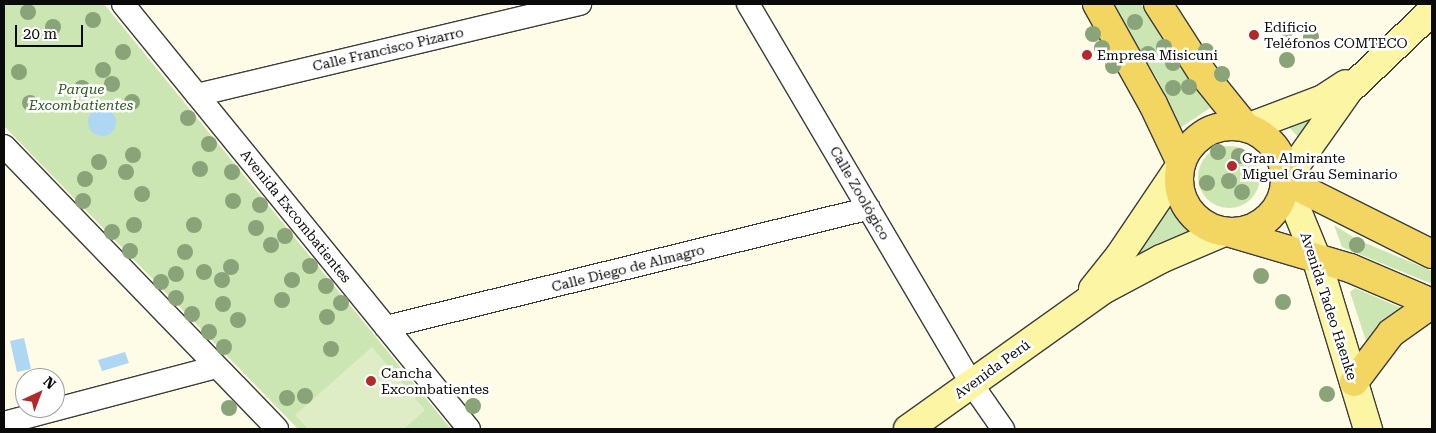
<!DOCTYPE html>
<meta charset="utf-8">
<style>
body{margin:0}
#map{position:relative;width:1436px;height:433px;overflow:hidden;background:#fefbe7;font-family:"Roboto Serif",serif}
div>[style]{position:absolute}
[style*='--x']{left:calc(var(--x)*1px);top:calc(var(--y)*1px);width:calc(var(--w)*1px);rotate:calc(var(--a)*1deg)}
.green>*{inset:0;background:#cce6b3}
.round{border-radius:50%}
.pitch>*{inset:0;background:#deedc5}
.water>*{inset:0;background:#aed7f3}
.roads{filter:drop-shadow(1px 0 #3d3d3d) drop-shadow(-1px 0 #3d3d3d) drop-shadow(0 1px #3d3d3d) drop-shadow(0 -1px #3d3d3d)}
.street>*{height:22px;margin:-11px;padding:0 11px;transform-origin:11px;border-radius:11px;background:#fff}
.secondary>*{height:28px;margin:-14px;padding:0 14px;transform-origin:14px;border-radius:14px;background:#fcf6a4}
.primary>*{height:28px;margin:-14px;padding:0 14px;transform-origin:14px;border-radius:14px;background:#f3d662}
.primary>.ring{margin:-14px;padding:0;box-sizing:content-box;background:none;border:28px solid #f3d662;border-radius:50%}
.trees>*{width:16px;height:16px;margin:-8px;border-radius:50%;background:#89a478}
.dots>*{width:14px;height:14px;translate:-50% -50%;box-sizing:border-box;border:2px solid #fff;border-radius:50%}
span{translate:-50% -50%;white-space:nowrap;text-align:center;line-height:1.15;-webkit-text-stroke:5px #fff;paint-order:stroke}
.poi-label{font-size:14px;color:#0a0a0a}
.left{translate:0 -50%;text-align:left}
.street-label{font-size:14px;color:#0a0a0a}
.park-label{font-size:14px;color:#295d1e;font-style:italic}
.frame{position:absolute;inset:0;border:5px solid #0a0a0a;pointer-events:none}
.north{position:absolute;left:15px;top:368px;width:50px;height:50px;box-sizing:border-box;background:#fff;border:1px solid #9d9d9d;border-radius:50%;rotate:43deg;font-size:14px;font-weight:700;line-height:20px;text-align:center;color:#0a0a0a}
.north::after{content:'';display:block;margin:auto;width:18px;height:22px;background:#b3282a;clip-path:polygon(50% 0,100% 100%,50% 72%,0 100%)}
.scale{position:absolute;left:15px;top:25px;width:68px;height:22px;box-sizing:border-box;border:2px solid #0a0a0a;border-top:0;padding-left:6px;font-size:15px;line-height:18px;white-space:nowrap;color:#0a0a0a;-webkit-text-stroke:4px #fff;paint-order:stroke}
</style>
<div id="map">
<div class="green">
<div style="clip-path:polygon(4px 4px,104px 4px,451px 429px,298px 429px,4px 126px)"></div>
<div style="clip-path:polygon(1112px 4px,1141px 4px,1179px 66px,1210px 108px,1180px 128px,1158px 80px)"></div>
<div style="clip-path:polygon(1327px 105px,1301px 140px,1286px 124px)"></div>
<div class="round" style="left:1198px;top:146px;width:62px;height:62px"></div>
<div style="clip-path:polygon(1165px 202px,1192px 235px,1131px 265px,1152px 231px)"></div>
<div style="clip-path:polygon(1334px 225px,1358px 240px,1432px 271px,1432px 284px,1342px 247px)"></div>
<div style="clip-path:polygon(1355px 288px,1406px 310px,1367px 344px,1350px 292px)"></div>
</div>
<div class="pitch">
<div style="clip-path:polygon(372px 347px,425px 410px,404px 429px,308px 429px,295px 415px)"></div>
</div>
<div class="water">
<div class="round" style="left:88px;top:108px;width:28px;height:28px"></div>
<div style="clip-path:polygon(24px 338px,31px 369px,17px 372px,10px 341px)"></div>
<div style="clip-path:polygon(125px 352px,129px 363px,102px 371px,98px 360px)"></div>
</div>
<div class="roads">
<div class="street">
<div style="--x:123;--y:4;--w:548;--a:50.85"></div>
<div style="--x:748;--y:4;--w:440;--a:59.5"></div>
<div style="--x:971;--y:383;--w:56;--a:55.2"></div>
<div style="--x:197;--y:95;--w:394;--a:-13.4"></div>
<div style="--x:4;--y:146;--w:393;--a:46"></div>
<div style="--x:386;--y:327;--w:497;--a:-13.8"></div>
<div style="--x:4;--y:423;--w:219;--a:-14.8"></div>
</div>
<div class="secondary">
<div style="--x:1249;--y:127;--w:79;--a:-20.7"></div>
<div style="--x:1323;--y:99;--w:27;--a:-33"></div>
<div style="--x:1286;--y:179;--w:108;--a:-54.8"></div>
<div style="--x:1348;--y:91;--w:116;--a:-43.6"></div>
<div style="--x:1286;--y:184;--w:79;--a:67.7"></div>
<div style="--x:1316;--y:257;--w:180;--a:73.2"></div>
<div style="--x:1093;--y:289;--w:43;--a:-51.5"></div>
<div style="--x:1120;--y:255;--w:107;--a:-56"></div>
<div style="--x:908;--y:429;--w:239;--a:-35.5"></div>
<div style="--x:1103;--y:290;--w:66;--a:-28.1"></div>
<div style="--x:1161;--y:259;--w:69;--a:-23.2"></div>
</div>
<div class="primary">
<div style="--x:1097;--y:4;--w:115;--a:60.8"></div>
<div style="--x:1153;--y:104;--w:65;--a:64.6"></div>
<div style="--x:1158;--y:4;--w:83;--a:57.3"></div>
<div style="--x:1203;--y:74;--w:67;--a:51.1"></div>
<div class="ring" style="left:1179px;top:126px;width:78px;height:78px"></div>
<div style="--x:1286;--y:181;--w:163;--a:26.6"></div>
<div style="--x:1231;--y:233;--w:124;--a:16.4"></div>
<div style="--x:1350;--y:268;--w:89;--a:23.1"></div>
<div style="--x:1354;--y:382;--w:61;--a:-52.9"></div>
<div style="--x:1391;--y:333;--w:50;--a:-35.3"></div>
</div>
</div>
<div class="trees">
<div style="left:28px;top:12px"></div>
<div style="left:93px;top:20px"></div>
<div style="left:1135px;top:22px"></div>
<div style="left:53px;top:27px"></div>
<div style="left:1287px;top:29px"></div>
<div style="left:1093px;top:34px"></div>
<div style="left:1311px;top:37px"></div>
<div style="left:1164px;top:47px"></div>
<div style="left:1102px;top:48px"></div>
<div style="left:1206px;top:51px"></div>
<div style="left:123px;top:52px"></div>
<div style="left:1148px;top:54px"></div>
<div style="left:1287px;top:60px"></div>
<div style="left:1173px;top:63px"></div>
<div style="left:1113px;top:66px"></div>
<div style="left:103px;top:70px"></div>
<div style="left:19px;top:72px"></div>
<div style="left:1222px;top:74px"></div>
<div style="left:112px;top:84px"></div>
<div style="left:1189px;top:87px"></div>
<div style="left:82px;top:88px"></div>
<div style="left:1173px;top:88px"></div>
<div style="left:132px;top:102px"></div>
<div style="left:30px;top:103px"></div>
<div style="left:188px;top:118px"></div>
<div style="left:209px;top:144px"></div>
<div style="left:1218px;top:152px"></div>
<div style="left:133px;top:155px"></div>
<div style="left:1239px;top:156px"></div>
<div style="left:99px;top:162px"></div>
<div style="left:200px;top:169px"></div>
<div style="left:126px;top:172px"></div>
<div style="left:232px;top:172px"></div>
<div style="left:85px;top:179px"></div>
<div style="left:1229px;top:181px"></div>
<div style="left:1207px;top:183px"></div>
<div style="left:1242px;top:192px"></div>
<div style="left:142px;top:194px"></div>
<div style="left:83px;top:201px"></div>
<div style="left:233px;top:201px"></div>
<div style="left:260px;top:205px"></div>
<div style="left:134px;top:225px"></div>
<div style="left:194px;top:225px"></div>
<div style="left:256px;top:228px"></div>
<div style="left:112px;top:232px"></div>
<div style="left:285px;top:236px"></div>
<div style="left:271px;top:245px"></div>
<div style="left:1357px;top:245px"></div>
<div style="left:130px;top:251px"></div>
<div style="left:185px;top:252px"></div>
<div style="left:310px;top:266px"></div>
<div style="left:231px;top:267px"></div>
<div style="left:204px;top:272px"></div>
<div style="left:176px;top:274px"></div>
<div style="left:1261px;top:276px"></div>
<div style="left:222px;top:280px"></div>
<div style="left:292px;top:280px"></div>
<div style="left:161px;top:282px"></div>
<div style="left:326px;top:286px"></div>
<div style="left:176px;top:298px"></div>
<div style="left:282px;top:300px"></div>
<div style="left:1283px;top:302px"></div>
<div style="left:341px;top:303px"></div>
<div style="left:223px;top:304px"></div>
<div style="left:192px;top:314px"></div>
<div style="left:327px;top:317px"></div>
<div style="left:238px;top:320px"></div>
<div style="left:209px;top:332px"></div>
<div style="left:224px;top:347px"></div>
<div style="left:331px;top:349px"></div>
<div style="left:1327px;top:394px"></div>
<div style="left:305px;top:396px"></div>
<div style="left:287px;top:398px"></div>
<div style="left:473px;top:406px"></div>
<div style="left:229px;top:408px"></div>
</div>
<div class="dots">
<div style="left:1254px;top:35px;background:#b3282a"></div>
<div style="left:1087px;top:55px;background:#b3282a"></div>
<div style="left:1232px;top:166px;background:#b3282a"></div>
<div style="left:371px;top:381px;background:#b3282a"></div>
</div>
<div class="poi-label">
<span class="left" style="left:1264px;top:35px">Edificio<br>Teléfonos COMTECO</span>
<span class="left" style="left:1097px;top:55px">Empresa Misicuni</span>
<span class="left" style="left:1242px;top:166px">Gran Almirante<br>Miguel Grau Seminario</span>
<span class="left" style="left:381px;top:381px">Cancha<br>Excombatientes</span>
</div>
<div class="street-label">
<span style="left:388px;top:49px;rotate:-13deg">Calle Francisco Pizarro</span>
<span style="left:860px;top:193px;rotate:60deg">Calle Zoológico</span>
<span style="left:296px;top:216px;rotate:51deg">Avenida Excombatientes</span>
<span style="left:628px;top:268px;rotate:-14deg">Calle Diego de Almagro</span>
<span style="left:1329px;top:306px;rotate:72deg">Avenida Tadeo Haenke</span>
<span style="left:992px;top:369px;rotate:-36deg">Avenida Perú</span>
</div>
<div class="park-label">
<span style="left:81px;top:97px">Parque<br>Excombatientes</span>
</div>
<div class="frame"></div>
<div class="north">N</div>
<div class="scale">20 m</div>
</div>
